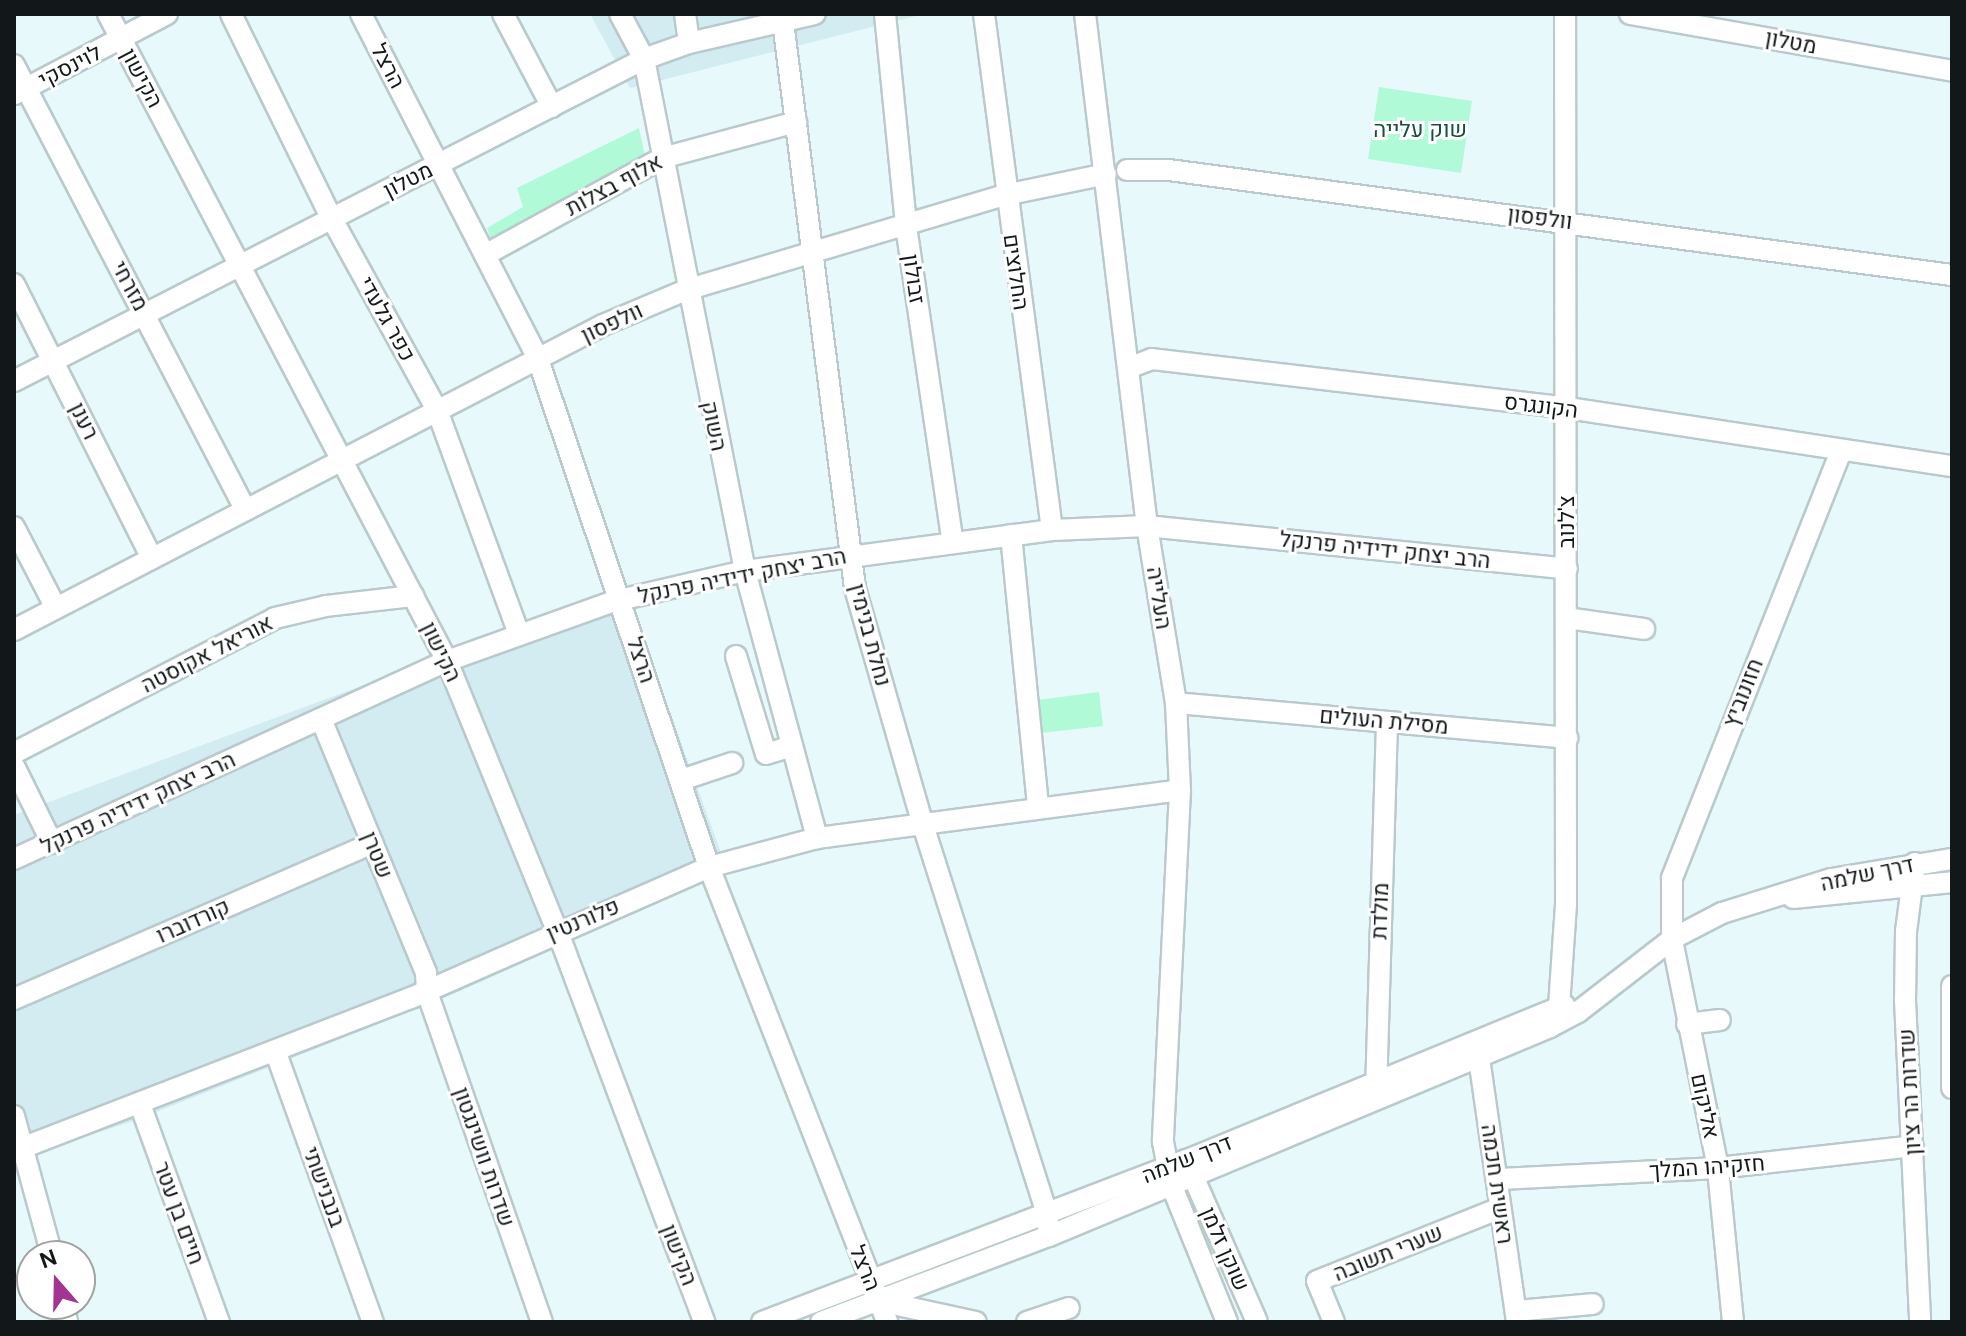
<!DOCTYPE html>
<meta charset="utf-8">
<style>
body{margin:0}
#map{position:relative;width:1966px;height:1336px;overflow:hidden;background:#e8f9fc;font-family:"DM Sans",Heebo,sans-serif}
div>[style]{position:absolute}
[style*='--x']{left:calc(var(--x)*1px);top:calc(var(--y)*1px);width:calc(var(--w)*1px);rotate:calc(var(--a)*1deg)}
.built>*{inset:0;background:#d3ecf2}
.green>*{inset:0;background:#b0fad8}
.roads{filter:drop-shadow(2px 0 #b9c9cc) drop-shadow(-2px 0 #b9c9cc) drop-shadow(0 2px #b9c9cc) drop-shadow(0 -2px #b9c9cc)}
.minor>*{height:20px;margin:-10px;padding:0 10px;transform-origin:10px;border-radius:10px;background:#fff}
span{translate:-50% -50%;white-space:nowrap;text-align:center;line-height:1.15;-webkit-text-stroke:6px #fff;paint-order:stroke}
.street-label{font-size:22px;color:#121819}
.park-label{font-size:22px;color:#15503a}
.frame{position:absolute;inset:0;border:16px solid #121819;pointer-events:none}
.north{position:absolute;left:16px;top:1240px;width:80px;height:80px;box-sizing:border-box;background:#fff;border:2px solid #a0a3a3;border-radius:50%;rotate:340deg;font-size:22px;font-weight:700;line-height:32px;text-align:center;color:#121819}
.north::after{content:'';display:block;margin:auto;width:28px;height:36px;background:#a43491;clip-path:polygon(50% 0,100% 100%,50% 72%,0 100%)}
</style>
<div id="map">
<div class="built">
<div style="clip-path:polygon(590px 14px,924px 14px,630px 88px)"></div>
<div style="clip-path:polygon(625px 588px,728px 872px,444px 998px,131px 1122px,14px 1159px,14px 815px)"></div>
</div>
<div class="green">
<div style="clip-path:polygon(1379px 87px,1472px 101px,1461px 173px,1368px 159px)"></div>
<div style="clip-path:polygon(639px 128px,648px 170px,496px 253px,487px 228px,523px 207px,517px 188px)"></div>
<div style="clip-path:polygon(1099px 692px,1103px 726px,1040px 733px,1037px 700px)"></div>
</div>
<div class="roads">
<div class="minor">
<div style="--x:108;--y:14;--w:730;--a:62.35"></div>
<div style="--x:447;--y:661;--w:291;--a:67.8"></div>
<div style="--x:557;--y:930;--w:419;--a:69.4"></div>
<div style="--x:231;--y:14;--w:229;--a:63.8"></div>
<div style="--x:332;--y:219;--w:218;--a:61.2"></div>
<div style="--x:437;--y:410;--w:239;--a:69.9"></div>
<div style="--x:361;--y:14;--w:388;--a:62.8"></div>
<div style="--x:538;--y:359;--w:536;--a:71.4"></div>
<div style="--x:709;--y:867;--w:489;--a:68.6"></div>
<div style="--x:503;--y:14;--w:105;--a:62.2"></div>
<div style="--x:620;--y:14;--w:51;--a:61.9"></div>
<div style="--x:644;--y:59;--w:522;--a:78.84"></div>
<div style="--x:745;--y:571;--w:277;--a:74.9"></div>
<div style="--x:685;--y:14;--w:29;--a:82"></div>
<div style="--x:782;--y:14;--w:579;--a:82.75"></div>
<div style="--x:855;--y:588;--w:243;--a:74"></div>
<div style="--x:922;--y:822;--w:410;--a:72.3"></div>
<div style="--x:1047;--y:1213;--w:23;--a:85"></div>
<div style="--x:885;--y:14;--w:213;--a:84.3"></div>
<div style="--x:906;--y:226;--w:320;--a:81.6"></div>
<div style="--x:984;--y:14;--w:520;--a:82.49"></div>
<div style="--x:1085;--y:14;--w:516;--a:83.1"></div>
<div style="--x:1147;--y:526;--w:179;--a:80.7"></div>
<div style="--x:1176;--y:703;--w:87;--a:87.4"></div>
<div style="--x:1180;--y:790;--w:352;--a:92.8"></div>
<div style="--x:1163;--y:1142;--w:43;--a:79.2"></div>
<div style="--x:1171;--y:1184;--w:149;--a:67.9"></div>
<div style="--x:1630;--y:14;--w:327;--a:10"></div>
<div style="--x:14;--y:65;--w:500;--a:62.5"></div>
<div style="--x:15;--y:94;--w:172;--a:-27.8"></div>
<div style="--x:1127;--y:170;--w:42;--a:0"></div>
<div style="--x:1169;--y:170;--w:790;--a:7.64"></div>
<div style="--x:485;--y:255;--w:202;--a:-28.7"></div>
<div style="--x:662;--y:158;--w:139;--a:-15"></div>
<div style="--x:14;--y:284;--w:307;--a:63.3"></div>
<div style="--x:1131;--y:367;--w:22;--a:-21"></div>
<div style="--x:1152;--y:359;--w:412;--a:6.7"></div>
<div style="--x:1561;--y:407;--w:395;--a:8.6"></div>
<div style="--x:14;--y:381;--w:708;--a:-27.07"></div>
<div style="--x:644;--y:59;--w:48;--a:-19.6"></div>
<div style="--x:689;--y:43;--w:129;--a:-13"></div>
<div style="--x:14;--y:527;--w:91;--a:62.6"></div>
<div style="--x:1011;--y:535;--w:272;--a:84.3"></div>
<div style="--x:1567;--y:618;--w:78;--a:8.1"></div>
<div style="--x:14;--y:630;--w:663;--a:-27.38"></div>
<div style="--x:603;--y:325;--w:90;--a:-22.9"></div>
<div style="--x:686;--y:290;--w:333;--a:-16.6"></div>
<div style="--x:1005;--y:195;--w:103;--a:-11.7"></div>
<div style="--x:736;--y:656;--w:102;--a:73"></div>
<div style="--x:766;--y:754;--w:27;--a:-17"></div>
<div style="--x:1176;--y:703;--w:393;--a:5.1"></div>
<div style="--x:321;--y:719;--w:275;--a:67.5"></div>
<div style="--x:426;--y:973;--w:19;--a:87"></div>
<div style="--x:427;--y:992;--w:349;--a:70.8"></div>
<div style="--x:14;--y:753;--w:294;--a:-27.3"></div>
<div style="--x:275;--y:618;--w:52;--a:-13.2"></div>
<div style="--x:326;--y:606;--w:88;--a:-6.6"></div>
<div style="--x:14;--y:766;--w:86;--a:63.7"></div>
<div style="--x:681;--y:780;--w:54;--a:-18.4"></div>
<div style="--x:14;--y:859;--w:476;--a:-24.6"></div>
<div style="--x:447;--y:661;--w:178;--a:-19.7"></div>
<div style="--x:615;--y:601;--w:133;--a:-13"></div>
<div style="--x:745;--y:571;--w:310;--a:-7.6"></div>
<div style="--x:1052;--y:530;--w:95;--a:-2.4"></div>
<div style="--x:1147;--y:526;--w:422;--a:5.8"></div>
<div style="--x:1915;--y:863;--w:69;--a:97.5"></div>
<div style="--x:1906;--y:931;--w:69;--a:90.8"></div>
<div style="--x:1905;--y:1000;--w:322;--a:87.3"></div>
<div style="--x:1793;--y:898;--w:160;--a:-5.7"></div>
<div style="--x:1952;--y:986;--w:102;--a:90"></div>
<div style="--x:14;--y:999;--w:391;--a:-23.5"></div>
<div style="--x:1687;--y:1024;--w:33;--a:-7"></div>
<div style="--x:1550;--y:1027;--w:22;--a:-66"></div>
<div style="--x:1559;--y:1007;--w:104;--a:-86.1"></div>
<div style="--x:1566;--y:903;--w:889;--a:-90.06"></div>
<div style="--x:276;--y:1053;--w:286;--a:70.2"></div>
<div style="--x:1479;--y:1058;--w:267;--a:81.8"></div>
<div style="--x:1376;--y:1093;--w:371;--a:-88.3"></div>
<div style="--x:140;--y:1104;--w:232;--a:70.1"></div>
<div style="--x:14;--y:1116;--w:145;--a:74.8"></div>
<div style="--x:14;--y:1151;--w:425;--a:-21.1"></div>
<div style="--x:411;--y:998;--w:326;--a:-23.7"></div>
<div style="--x:709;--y:867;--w:112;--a:-15"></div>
<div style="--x:817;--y:838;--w:366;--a:-7.5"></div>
<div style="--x:1193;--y:1176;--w:159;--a:66.3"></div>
<div style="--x:1500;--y:1179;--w:218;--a:-2.9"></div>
<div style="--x:1718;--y:1168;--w:196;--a:-6.4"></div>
<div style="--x:879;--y:1301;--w:99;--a:12.2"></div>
<div style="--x:63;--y:1304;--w:18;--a:77"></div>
<div style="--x:1516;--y:1311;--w:77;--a:-5.2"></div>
<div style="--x:762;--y:1322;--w:455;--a:-20.9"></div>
<div style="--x:1187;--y:1160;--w:408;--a:-22.3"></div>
<div style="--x:821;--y:1322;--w:244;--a:-20.7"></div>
<div style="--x:1049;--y:1236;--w:543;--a:-22.64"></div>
<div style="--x:1550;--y:1027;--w:32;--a:-28"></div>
<div style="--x:1578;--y:1012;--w:119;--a:-37.8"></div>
<div style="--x:1672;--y:939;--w:56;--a:-27.5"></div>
<div style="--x:1722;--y:913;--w:114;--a:-17.3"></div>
<div style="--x:1831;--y:879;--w:123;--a:-9.4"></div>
<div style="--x:1027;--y:1322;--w:44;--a:-18.4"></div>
<div style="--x:1334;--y:1322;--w:44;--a:-112.5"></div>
<div style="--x:1317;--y:1281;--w:197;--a:-21.7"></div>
<div style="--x:1733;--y:1322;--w:155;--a:-95.6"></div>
<div style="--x:1718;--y:1168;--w:234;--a:-101.4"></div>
<div style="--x:1672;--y:939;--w:61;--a:-90"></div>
<div style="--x:1672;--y:878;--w:457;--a:-68.4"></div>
</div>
</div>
<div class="street-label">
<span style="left:1791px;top:42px;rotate:10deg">מטלון</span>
<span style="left:70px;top:66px;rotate:-27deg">לוינסקי</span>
<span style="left:388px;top:66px;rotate:62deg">הרצל</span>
<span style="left:142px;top:78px;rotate:62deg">הקישון</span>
<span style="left:408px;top:180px;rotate:-27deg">מטלון</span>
<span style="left:614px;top:185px;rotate:-28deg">אלוף בצלות</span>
<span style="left:1540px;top:218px;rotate:7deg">וולפסון</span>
<span style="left:1016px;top:272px;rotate:82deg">החלוצים</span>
<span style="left:914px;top:279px;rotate:82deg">זבולון</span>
<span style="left:130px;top:286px;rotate:62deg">מזרחי</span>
<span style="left:387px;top:319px;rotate:61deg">כפר גלעדי</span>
<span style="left:612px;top:323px;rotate:-25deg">וולפסון</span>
<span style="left:1541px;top:406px;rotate:7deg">הקונגרס</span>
<span style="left:84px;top:421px;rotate:64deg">רענן</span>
<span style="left:714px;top:426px;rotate:78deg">השוק</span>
<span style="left:1567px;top:522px;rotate:-90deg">צ'לנוב</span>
<span style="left:1385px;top:550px;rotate:6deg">הרב יצחק ידידיה פרנקל</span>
<span style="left:742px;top:576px;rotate:-11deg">הרב יצחק ידידיה פרנקל</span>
<span style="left:1159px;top:598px;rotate:81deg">העלייה</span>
<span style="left:870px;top:635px;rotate:75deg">נחלת בנימין</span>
<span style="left:441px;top:652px;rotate:64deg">הקישון</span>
<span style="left:207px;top:654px;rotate:-27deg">אוריאל אקוסטה</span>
<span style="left:641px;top:660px;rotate:72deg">הרצל</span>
<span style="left:1743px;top:693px;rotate:-68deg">חזונוביץ</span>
<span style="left:1384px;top:721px;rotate:5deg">מסילת העולים</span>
<span style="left:138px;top:803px;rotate:-25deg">הרב יצחק ידידיה פרנקל</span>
<span style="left:377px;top:855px;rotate:68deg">שטרן</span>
<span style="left:1867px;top:874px;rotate:-12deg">דרך שלמה</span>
<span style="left:1380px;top:911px;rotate:-88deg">מולדת</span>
<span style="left:583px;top:920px;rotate:-23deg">פלורנטין</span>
<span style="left:193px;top:921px;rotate:-24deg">קורדוברו</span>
<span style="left:1910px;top:1092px;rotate:-93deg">שדרות הר ציון</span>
<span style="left:1705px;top:1106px;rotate:78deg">אליקום</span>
<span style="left:484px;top:1157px;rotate:71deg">שדרות וושינגטון</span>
<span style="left:1187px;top:1159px;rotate:-22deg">דרך שלמה</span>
<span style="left:1707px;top:1167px;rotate:-4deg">חזקיהו המלך</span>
<span style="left:1497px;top:1184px;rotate:82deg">ראשית חכמה</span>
<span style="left:324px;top:1187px;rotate:70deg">בנבנישתי</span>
<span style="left:179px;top:1213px;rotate:70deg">חיים בן עטר</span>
<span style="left:1225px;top:1249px;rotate:66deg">שוקן זלמן</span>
<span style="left:1388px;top:1253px;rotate:-22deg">שערי תשובה</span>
<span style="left:679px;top:1255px;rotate:69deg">הקישון</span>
<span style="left:865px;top:1268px;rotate:68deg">הרצל</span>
</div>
<div class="park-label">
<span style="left:1420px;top:130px">שוק עלייה</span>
</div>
<div class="frame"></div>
<div class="north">N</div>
</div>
